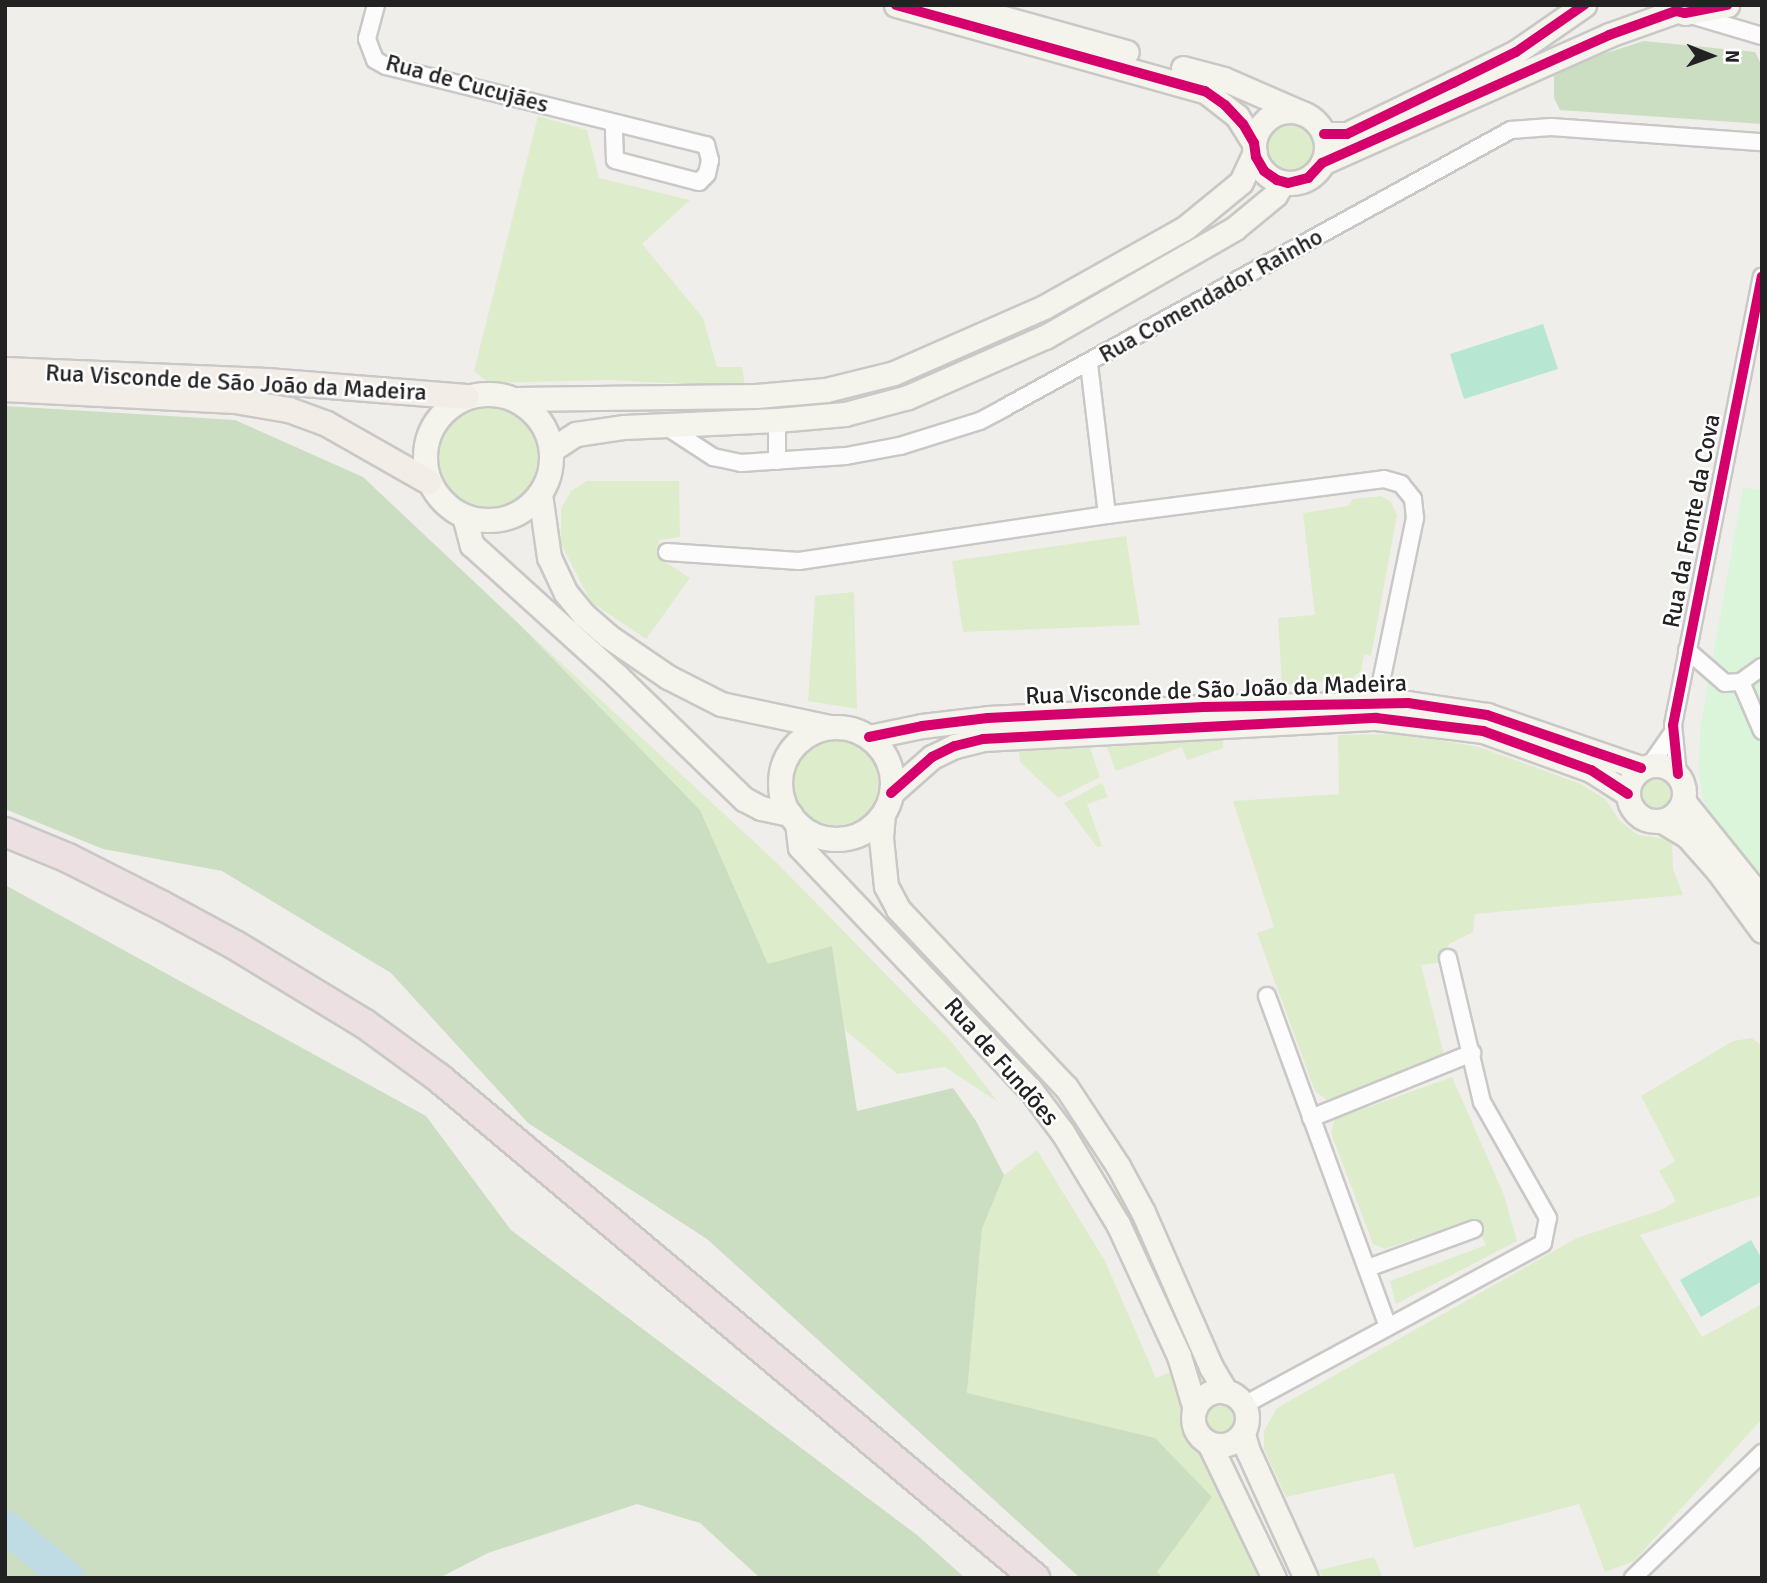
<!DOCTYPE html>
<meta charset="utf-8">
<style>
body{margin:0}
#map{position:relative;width:1767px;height:1583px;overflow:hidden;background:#f0eeeb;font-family:Signika,sans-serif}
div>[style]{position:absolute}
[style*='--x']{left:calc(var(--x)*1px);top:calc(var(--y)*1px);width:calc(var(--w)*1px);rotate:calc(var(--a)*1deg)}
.grass>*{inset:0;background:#ddeccb}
.round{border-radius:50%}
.forest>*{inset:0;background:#cbdec1}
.park>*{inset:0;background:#daf5da}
.pitch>*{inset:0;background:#b7e6d2}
.river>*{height:33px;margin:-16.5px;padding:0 16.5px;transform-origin:16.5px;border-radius:16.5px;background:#bfdbe3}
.roads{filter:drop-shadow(2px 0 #c9c8c7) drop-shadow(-2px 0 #c9c8c7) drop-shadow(0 2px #c9c8c7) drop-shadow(0 -2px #c9c8c7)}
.street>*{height:16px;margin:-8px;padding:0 8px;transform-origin:8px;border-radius:8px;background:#fdfcfc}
.secondary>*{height:23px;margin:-11.5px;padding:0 11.5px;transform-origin:11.5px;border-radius:11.5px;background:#f4f4ed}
.secondary>.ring{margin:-11.5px;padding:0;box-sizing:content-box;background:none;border:23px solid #f4f4ed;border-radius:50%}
.primary>*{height:24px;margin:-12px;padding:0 12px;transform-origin:12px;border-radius:12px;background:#f3ede7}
.highway>*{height:28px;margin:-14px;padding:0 14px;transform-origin:14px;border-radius:14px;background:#ece0e2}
.cycleway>*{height:10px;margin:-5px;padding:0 5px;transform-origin:5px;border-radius:5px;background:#d6006c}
span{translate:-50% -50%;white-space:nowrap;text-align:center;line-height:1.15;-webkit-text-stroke:5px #fff;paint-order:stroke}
.street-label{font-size:24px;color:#222}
.frame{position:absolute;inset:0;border:7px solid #222;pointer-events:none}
.north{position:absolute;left:1676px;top:21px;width:70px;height:70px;-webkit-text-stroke:5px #fff;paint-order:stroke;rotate:91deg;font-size:19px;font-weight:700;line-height:28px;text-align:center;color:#222}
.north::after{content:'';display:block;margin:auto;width:24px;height:32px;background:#222;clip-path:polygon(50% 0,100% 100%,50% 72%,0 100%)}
</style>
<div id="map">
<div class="grass">
<div style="clip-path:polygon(538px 116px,587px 130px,599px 178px,690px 200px,642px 244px,703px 318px,717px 367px,742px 367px,745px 387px,608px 380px,489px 383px,474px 371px)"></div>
<div class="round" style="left:1261px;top:123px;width:54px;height:54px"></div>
<div class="round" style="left:435px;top:404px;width:106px;height:106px"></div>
<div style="clip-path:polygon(587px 481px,679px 481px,680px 537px,659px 540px,662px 560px,690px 578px,646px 639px,591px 602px,561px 544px,561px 509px,571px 491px)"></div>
<div style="clip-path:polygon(1381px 496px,1391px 502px,1397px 515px,1371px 656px,1364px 654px,1361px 671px,1351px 679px,1282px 685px,1278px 618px,1315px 615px,1303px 513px,1348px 506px,1353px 499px)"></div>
<div style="clip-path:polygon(1126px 536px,1140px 625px,963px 632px,952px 561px)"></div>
<div style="clip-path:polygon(854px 592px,857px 709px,808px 701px,815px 596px)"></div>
<div style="clip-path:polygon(518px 623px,779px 865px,950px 1040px,998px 1102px,945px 1067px,897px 1074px,845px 1030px,832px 946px,768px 965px,700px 810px)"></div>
<div style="clip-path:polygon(1403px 734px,1479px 747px,1581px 784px,1605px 799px,1620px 821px,1638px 835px,1668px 839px,1672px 845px,1673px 869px,1683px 895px,1475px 914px,1473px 932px,1449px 944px,1438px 963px,1421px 965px,1444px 1055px,1328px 1101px,1315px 1091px,1257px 933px,1274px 927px,1233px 801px,1339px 794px,1338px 735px)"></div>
<div class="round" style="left:792px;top:738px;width:90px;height:90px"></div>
<div style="clip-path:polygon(1223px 739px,1223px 748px,1187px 760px,1182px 747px,1116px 771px,1107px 747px)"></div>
<div style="clip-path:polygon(1090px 748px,1100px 777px,1058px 798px,1020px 762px,1019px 751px)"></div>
<div class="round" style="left:1638px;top:775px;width:36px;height:36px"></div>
<div style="clip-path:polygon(1102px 783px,1108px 797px,1087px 804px,1102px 846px,1097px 847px,1064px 803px)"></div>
<div style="clip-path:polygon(1752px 1038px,1762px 1046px,1762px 1195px,1640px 1235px,1702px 1337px,1762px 1304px,1762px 1419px,1634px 1561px,1605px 1572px,1579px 1504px,1414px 1548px,1394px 1473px,1286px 1497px,1264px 1449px,1264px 1431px,1277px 1408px,1577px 1238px,1661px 1210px,1676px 1201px,1659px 1171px,1675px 1161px,1641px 1096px,1733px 1041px)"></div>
<div style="clip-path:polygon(1452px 1077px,1504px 1195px,1517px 1241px,1396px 1304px,1390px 1281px,1486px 1245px,1473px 1219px,1385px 1249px,1373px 1244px,1331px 1133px,1335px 1119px)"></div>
<div style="clip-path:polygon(1037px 1150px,1105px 1261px,1156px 1378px,1173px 1371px,1179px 1388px,1182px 1432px,1213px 1472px,1261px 1578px,1163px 1578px,1156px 1573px,1212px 1497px,967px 1393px,982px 1229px,1004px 1175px)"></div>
<div class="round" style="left:1207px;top:1403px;width:32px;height:32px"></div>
<div style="clip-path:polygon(1374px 1557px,1383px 1578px,1322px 1578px,1319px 1570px)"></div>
</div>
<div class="forest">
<div style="clip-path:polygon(1644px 41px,1755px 52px,1762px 66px,1762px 124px,1560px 110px,1554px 98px,1554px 76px,1571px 64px)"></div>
<div style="clip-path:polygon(5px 406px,235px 420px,363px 477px,518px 623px,700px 810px,768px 964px,832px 946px,857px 1111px,953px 1088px,976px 1121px,1004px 1175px,982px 1229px,967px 1393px,1155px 1438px,1212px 1497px,1157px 1572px,1163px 1578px,1080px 1578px,707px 1239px,528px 1123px,391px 973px,222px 871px,103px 849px,5px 809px)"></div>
<div style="clip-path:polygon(5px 885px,426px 1116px,511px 1230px,917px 1535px,965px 1578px,760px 1578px,700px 1523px,637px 1504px,488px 1553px,439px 1578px,5px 1578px)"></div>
</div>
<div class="park">
<div style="clip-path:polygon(1743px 488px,1762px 490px,1762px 876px,1706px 815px,1698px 768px,1701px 723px)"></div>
</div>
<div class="pitch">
<div style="clip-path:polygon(1543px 324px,1558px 369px,1464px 399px,1450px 354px)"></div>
<div style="clip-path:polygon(1751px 1240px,1762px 1259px,1762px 1281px,1701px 1317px,1680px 1280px)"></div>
</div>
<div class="river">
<div style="--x:5;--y:1526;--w:82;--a:39.1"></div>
</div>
<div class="roads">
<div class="street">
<div style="--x:376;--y:5;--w:35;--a:105"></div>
<div style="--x:367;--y:39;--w:22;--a:69"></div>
<div style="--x:375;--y:60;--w:13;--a:29"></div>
<div style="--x:386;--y:66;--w:330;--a:13.9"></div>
<div style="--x:706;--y:145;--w:16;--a:75"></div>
<div style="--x:710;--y:160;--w:14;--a:102"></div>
<div style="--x:707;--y:174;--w:11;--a:135"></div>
<div style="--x:699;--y:182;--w:87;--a:-165.3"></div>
<div style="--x:615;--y:160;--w:37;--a:-92"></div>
<div style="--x:1691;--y:15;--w:74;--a:16.5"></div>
<div style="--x:1089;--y:364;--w:152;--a:83.2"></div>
<div style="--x:777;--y:420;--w:41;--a:90"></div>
<div style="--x:664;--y:425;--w:59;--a:33.1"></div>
<div style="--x:713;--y:457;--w:29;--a:12"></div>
<div style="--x:741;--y:463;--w:105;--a:-3.8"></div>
<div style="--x:846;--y:456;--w:55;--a:-10.5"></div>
<div style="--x:900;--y:446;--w:84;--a:-17.4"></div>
<div style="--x:980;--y:421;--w:27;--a:-28"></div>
<div style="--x:1004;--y:408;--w:578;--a:-28.74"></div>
<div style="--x:1511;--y:130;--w:40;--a:-4.3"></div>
<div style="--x:1551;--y:127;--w:212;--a:4.1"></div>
<div style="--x:667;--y:552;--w:132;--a:3.9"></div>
<div style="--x:799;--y:561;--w:311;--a:-8.5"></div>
<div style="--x:1107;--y:515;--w:279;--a:-7.4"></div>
<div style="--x:1384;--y:479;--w:18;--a:16"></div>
<div style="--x:1401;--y:484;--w:19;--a:51"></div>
<div style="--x:1413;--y:499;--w:19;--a:84"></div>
<div style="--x:1415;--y:518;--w:188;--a:101.7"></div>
<div style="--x:1687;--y:650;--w:50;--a:41"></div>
<div style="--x:1725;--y:683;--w:16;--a:-4"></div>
<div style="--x:1741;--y:682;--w:26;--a:-36"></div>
<div style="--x:1741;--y:682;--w:53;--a:66.8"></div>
<div style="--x:1650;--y:765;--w:39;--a:-55"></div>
<div style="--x:1678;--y:774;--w:49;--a:-95.8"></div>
<div style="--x:1673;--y:725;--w:457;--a:-78.8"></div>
<div style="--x:1267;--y:996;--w:351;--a:69.9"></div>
<div style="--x:1311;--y:1118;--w:174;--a:-22"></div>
<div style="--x:1368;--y:1268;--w:113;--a:-20.2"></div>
<div style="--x:1244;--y:1405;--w:340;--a:-28.4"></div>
<div style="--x:1543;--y:1243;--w:25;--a:-79"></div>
<div style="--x:1548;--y:1218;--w:133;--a:-119.6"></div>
<div style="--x:1482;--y:1102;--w:148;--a:-103.3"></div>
<div style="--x:1633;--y:1578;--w:180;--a:-44.1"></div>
</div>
<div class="secondary">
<div style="--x:896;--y:5;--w:321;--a:15.6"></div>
<div style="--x:1205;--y:91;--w:41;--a:38"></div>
<div style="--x:1237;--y:116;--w:32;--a:58"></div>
<div style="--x:957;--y:5;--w:176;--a:15.5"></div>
<div style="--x:1664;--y:5;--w:22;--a:21"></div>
<div style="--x:1685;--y:13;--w:43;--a:-10.8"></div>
<div style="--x:1183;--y:68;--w:42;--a:15"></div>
<div style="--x:1224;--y:79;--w:87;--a:23.6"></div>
<div class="ring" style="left:1254px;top:111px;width:49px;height:49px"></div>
<div style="--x:1324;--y:134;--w:23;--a:0"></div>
<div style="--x:1347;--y:134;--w:118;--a:-25.7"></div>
<div style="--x:1453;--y:83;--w:70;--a:-26.2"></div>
<div style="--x:1516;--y:52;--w:83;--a:-34.7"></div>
<div style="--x:1322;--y:163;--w:314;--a:-24"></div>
<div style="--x:1609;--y:35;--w:71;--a:-19.7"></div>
<div class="ring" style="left:425px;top:394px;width:103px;height:103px"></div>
<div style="--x:515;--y:399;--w:241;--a:-0.7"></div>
<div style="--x:756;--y:396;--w:70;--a:-4.9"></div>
<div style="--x:826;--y:390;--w:70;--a:-14"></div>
<div style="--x:894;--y:373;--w:164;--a:-23.7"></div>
<div style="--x:1044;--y:307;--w:162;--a:-29.3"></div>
<div style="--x:1185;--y:228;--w:72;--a:-39.4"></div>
<div style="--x:1241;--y:182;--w:33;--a:-65"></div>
<div style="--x:551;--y:450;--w:30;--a:-33"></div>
<div style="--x:576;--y:434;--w:49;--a:-8.3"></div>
<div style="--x:624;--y:427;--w:153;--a:-2.6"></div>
<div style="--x:777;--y:420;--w:68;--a:-5"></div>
<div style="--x:845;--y:414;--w:65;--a:-15.1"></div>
<div style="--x:908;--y:397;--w:150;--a:-23.7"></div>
<div style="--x:1045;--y:337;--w:219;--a:-29.8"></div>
<div style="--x:1235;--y:228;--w:52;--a:-39.5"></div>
<div style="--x:1275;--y:195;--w:15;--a:-58"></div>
<div style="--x:540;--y:494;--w:64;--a:81.9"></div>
<div style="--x:549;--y:557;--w:40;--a:65"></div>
<div style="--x:566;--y:593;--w:28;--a:51"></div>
<div style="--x:584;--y:615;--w:32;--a:41"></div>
<div style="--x:608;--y:636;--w:73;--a:34.3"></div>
<div style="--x:668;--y:677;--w:59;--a:27"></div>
<div style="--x:721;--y:704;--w:111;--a:11.9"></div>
<div style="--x:464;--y:516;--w:30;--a:75"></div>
<div style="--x:472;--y:545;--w:195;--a:42.1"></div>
<div style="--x:617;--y:676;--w:177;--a:44.1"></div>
<div style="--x:744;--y:799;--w:19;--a:28"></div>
<div style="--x:761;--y:808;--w:30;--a:12"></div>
<div class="ring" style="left:780px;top:727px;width:89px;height:89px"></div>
<div style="--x:869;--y:737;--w:54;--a:-11.7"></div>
<div style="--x:922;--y:726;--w:66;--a:-6.9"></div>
<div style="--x:988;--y:718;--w:216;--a:-2.9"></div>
<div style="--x:1204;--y:707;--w:204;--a:-1.1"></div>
<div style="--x:1408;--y:703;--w:80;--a:8.6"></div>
<div style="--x:1487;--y:715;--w:163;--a:19"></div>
<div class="ring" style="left:1628px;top:765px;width:33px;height:33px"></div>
<div style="--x:891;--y:793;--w:55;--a:-41.3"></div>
<div style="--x:932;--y:757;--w:25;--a:-26"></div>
<div style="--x:955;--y:746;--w:29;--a:-14"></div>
<div style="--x:983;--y:739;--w:394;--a:-3.1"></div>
<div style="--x:1376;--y:718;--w:108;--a:6.9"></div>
<div style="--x:1483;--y:731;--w:115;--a:19.9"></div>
<div style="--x:1591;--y:770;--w:44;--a:33"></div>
<div style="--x:1684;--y:802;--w:124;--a:51.2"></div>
<div style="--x:883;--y:814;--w:24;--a:95"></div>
<div style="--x:881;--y:838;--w:48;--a:84.1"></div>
<div style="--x:886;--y:886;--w:26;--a:62"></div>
<div style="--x:898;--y:909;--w:245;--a:46.7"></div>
<div style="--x:1066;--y:1087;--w:95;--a:56.6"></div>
<div style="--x:1118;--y:1166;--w:52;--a:61.5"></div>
<div style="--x:1143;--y:1212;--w:169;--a:66.3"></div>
<div style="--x:1211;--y:1367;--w:29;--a:59"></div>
<div style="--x:1662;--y:821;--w:29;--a:31"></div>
<div style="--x:1687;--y:836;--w:47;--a:48.5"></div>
<div style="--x:1718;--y:871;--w:74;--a:53.7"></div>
<div style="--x:797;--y:823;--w:24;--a:83"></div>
<div style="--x:800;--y:847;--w:334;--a:46.5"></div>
<div style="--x:1030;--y:1089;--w:55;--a:53.1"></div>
<div style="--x:1063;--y:1133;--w:106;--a:58.9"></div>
<div style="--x:1118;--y:1224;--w:145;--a:65.2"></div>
<div style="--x:1179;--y:1356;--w:55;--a:73.2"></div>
<div class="ring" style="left:1193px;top:1391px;width:31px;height:31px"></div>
<div style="--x:1243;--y:1434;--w:18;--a:74"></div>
<div style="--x:1248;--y:1451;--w:140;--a:65.5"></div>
<div style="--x:1209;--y:1443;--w:150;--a:64.3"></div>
</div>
<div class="primary">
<div style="--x:5;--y:370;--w:262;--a:2.4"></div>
<div style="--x:267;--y:381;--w:200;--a:4.6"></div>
<div style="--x:5;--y:389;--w:230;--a:3"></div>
<div style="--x:235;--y:401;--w:55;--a:9.5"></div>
<div style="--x:289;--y:410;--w:40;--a:20.2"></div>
<div style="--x:327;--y:424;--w:117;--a:29.6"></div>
</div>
<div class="highway">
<div style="--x:5;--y:832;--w:68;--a:22.4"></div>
<div style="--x:68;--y:858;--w:104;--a:26.8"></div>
<div style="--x:161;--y:905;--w:84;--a:28.4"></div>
<div style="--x:235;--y:945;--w:152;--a:31.3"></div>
<div style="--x:365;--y:1024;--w:92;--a:36.1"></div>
<div style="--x:439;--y:1078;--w:778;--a:39.99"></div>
</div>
</div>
<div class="cycleway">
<div style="--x:896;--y:5;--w:321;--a:15.6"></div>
<div style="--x:1205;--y:91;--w:24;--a:35"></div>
<div style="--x:1225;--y:105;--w:26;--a:47"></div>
<div style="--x:1243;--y:124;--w:22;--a:60"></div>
<div style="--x:1254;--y:143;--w:14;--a:82"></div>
<div style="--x:1256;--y:157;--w:16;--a:60"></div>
<div style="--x:1264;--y:171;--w:16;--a:35"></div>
<div style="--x:1277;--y:180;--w:11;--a:15"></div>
<div style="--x:1288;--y:183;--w:21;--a:-14"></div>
<div style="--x:1308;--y:178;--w:21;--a:-47"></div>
<div style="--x:1322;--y:163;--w:314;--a:-24"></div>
<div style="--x:1609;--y:35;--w:71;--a:-19.7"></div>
<div style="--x:1676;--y:11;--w:9;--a:13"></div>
<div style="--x:1685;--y:13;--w:43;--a:-10.8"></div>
<div style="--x:1324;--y:134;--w:23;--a:0"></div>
<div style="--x:1347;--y:134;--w:118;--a:-25.7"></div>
<div style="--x:1453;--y:83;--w:70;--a:-26.2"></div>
<div style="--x:1516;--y:52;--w:83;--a:-34.7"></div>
<div style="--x:869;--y:737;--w:54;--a:-11.7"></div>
<div style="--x:922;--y:726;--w:66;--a:-6.9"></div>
<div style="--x:988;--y:718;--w:216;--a:-2.9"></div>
<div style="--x:1204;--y:707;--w:204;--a:-1.1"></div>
<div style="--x:1408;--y:703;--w:80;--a:8.6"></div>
<div style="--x:1487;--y:715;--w:163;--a:19"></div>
<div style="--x:1678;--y:774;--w:49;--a:-95.8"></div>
<div style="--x:1673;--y:725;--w:457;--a:-78.8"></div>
<div style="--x:891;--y:793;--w:55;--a:-41.3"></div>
<div style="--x:932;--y:757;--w:25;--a:-26"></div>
<div style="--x:955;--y:746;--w:29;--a:-14"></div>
<div style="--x:983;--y:739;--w:394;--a:-3.1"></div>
<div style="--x:1376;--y:718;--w:108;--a:6.9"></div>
<div style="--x:1483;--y:731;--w:115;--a:19.9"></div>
<div style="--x:1591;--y:770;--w:44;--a:33"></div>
</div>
<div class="street-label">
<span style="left:467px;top:84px;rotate:15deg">Rua de Cucujães</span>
<span style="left:1211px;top:296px;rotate:-29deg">Rua Comendador Rainho</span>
<span style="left:236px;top:383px;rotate:3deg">Rua Visconde de São João da Madeira</span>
<span style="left:1692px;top:521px;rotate:-79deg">Rua da Fonte da Cova</span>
<span style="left:1216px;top:690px;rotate:-2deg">Rua Visconde de São João da Madeira</span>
<span style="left:1001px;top:1062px;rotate:49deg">Rua de Fundões</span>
</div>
<div class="frame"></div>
<div class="north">N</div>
</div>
